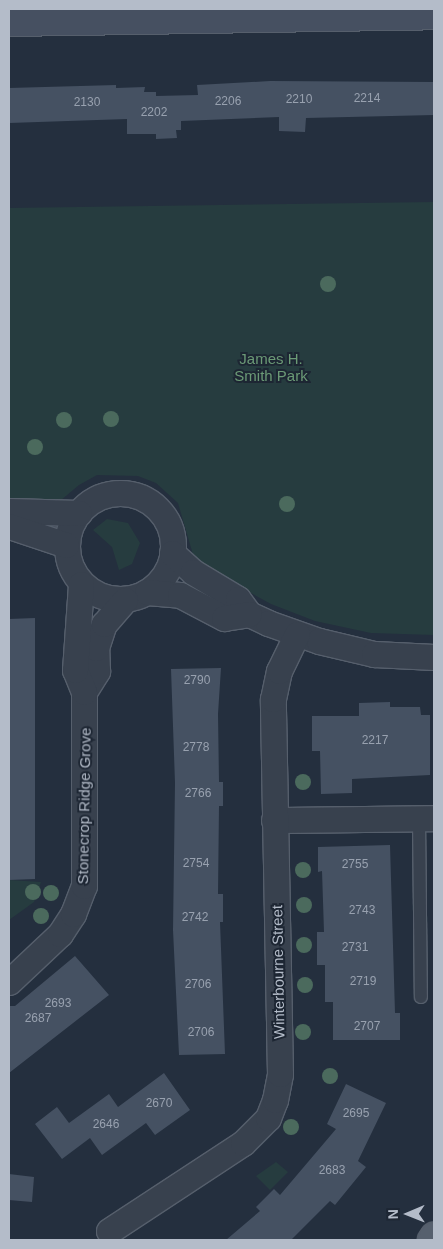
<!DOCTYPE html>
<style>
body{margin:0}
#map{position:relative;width:443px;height:1249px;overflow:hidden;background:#242f3e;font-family:Helvetica,sans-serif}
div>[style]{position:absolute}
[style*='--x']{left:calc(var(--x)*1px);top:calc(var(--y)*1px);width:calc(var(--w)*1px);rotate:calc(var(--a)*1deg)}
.green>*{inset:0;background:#263c3f}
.building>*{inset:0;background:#455162}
.roads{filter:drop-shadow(1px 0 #565f6c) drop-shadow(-1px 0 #565f6c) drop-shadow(0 1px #565f6c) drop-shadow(0 -1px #565f6c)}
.lane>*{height:12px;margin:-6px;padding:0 6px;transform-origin:6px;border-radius:6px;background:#38414e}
.street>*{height:25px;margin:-12.5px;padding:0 12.5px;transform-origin:12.5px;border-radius:12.5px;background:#38414e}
.street>.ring{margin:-12.5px;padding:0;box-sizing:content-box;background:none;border:25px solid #38414e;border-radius:50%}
.secondary>*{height:28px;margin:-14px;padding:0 14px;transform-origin:14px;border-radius:14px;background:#465061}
.primary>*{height:28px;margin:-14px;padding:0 14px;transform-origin:14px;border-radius:14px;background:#56606e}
.trees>*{width:16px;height:16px;margin:-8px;border-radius:50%;background:#4b6a5d}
span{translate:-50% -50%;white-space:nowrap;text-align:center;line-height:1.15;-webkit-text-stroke:4px #1d2633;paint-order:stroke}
.number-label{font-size:12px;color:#98a1af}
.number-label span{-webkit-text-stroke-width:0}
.park-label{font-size:15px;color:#6b9a76}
.street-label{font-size:15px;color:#b4bcc9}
.frame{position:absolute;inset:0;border:10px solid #b4bcc9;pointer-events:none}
.north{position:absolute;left:383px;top:1189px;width:50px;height:50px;-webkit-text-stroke:4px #1d2633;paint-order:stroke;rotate:269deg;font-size:14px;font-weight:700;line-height:20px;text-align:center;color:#b4bcc9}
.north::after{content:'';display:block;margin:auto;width:18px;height:22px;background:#b4bcc9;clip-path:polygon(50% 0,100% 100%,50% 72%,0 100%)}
</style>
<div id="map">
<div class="green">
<div style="clip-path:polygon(434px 202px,434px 635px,371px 633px,315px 621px,271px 604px,202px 566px,194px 558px,178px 503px,156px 483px,138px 476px,97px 475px,79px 485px,54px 506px,9px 505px,9px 208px)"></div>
<div style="clip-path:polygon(107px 519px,128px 523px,140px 543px,132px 564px,119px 570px,112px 547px,93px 530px)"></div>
<div style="clip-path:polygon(9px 880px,41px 882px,34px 902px,9px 920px)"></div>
<div style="clip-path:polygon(276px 1162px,288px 1172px,270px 1190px,256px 1176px)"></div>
</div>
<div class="building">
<div style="clip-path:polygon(270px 81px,434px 82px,434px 115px,306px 118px,305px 132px,279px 131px,279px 117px,181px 121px,181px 130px,176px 130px,177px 138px,156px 139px,156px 134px,127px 134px,127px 119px,9px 123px,9px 88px,116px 85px,116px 88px,145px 87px,144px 92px,156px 92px,156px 96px,198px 95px,197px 85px)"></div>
<div style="clip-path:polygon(35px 618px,35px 879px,9px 880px,9px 619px)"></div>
<div style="clip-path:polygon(221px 668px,218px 714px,219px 782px,223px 782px,223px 806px,219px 806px,218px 894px,223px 894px,223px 922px,220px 922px,225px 1054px,179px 1055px,173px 930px,175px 783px,171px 669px)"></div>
<div style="clip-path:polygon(390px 702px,390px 707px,420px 707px,421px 715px,430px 715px,430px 775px,352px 779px,352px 793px,321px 794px,320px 751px,312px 751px,312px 716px,359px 716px,359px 703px)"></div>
<div style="clip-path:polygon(390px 845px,395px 1013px,400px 1013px,400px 1040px,333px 1040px,333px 1002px,325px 1002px,325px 965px,317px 965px,317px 932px,324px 932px,322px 871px,318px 872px,318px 847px)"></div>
<div style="clip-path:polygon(75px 956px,109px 995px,9px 1073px,9px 1006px,15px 1006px)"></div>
<div style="clip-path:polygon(164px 1073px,190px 1110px,155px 1135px,146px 1123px,102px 1155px,90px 1138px,62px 1159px,35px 1124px,57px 1107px,69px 1123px,109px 1094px,118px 1107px)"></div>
<div style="clip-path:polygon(346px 1084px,386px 1103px,358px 1161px,366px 1167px,335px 1205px,330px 1201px,291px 1240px,226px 1240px,260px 1211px,256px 1207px,274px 1189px,280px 1195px,336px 1129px,327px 1124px)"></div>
<div style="clip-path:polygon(9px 1174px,34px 1177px,32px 1202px,9px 1200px)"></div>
</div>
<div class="roads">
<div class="lane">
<div style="--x:419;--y:818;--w:179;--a:89.4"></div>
</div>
<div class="street">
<div class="ring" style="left:67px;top:493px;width:81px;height:81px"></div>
<div style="--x:9;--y:511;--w:70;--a:1.6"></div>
<div style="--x:9;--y:526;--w:60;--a:18.4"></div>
<div style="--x:172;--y:553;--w:28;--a:42"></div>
<div style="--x:193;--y:572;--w:52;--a:31"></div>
<div style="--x:238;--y:599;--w:19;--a:54"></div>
<div style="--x:249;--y:614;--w:21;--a:25"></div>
<div style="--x:268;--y:623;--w:54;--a:19.4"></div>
<div style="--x:319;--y:641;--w:57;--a:13.3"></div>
<div style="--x:374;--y:654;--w:60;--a:2.9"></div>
<div style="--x:147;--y:592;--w:33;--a:5"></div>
<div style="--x:180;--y:595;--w:50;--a:27.6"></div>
<div style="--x:224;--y:618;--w:25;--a:-9"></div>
<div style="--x:84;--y:692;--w:25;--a:-58"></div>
<div style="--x:97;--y:671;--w:23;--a:-92"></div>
<div style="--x:96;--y:648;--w:25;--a:-72"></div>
<div style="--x:104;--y:624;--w:32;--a:-49"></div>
<div style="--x:274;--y:820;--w:160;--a:-0.7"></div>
<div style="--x:9;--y:982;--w:70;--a:-43.3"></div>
<div style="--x:60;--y:934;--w:24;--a:-57"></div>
<div style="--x:73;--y:914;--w:30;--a:-69"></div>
<div style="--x:84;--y:886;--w:194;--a:-90"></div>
<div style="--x:84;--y:692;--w:24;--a:-112"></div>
<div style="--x:75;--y:670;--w:86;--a:-86"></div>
<div style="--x:109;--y:1231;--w:160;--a:-33.3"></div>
<div style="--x:243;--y:1143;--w:35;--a:-45"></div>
<div style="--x:268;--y:1118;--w:19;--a:-69"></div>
<div style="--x:275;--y:1100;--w:26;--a:-79"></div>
<div style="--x:280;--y:1074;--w:375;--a:-91.1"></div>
<div style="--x:273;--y:699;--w:29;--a:-78"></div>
<div style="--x:279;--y:671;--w:41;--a:-64.1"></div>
</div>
<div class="secondary">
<div style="--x:9;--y:22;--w:425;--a:-0.9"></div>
</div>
<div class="primary">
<div style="--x:432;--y:1240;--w:4;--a:-56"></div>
</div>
</div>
<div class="trees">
<div style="left:328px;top:284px"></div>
<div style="left:111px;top:419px"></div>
<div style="left:64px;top:420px"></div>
<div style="left:35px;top:447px"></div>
<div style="left:287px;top:504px"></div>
<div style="left:303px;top:782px"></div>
<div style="left:303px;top:870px"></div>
<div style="left:33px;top:892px"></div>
<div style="left:51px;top:893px"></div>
<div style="left:304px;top:905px"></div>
<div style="left:41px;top:916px"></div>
<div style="left:304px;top:945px"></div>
<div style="left:305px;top:985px"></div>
<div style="left:303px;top:1032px"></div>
<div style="left:330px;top:1076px"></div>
<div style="left:291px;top:1127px"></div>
</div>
<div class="number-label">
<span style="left:367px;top:99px">2214</span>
<span style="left:299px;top:100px">2210</span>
<span style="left:228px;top:102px">2206</span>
<span style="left:87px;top:103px">2130</span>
<span style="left:154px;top:113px">2202</span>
<span style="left:197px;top:681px">2790</span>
<span style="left:375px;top:741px">2217</span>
<span style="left:196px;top:748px">2778</span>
<span style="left:198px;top:794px">2766</span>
<span style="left:196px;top:864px">2754</span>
<span style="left:355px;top:865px">2755</span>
<span style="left:362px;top:911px">2743</span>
<span style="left:195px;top:918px">2742</span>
<span style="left:355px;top:948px">2731</span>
<span style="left:363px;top:982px">2719</span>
<span style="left:198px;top:985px">2706</span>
<span style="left:58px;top:1004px">2693</span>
<span style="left:38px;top:1019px">2687</span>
<span style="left:367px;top:1027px">2707</span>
<span style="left:201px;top:1033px">2706</span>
<span style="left:159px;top:1104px">2670</span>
<span style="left:356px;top:1114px">2695</span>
<span style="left:106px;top:1125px">2646</span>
<span style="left:332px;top:1171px">2683</span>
</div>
<div class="park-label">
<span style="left:271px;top:367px">James H.<br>Smith Park</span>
</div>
<div class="street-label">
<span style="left:84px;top:806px;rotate:-89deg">Stonecrop Ridge Grove</span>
<span style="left:278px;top:972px;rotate:-91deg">Winterbourne Street</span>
</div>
<div class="frame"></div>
<div class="north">N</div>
</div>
